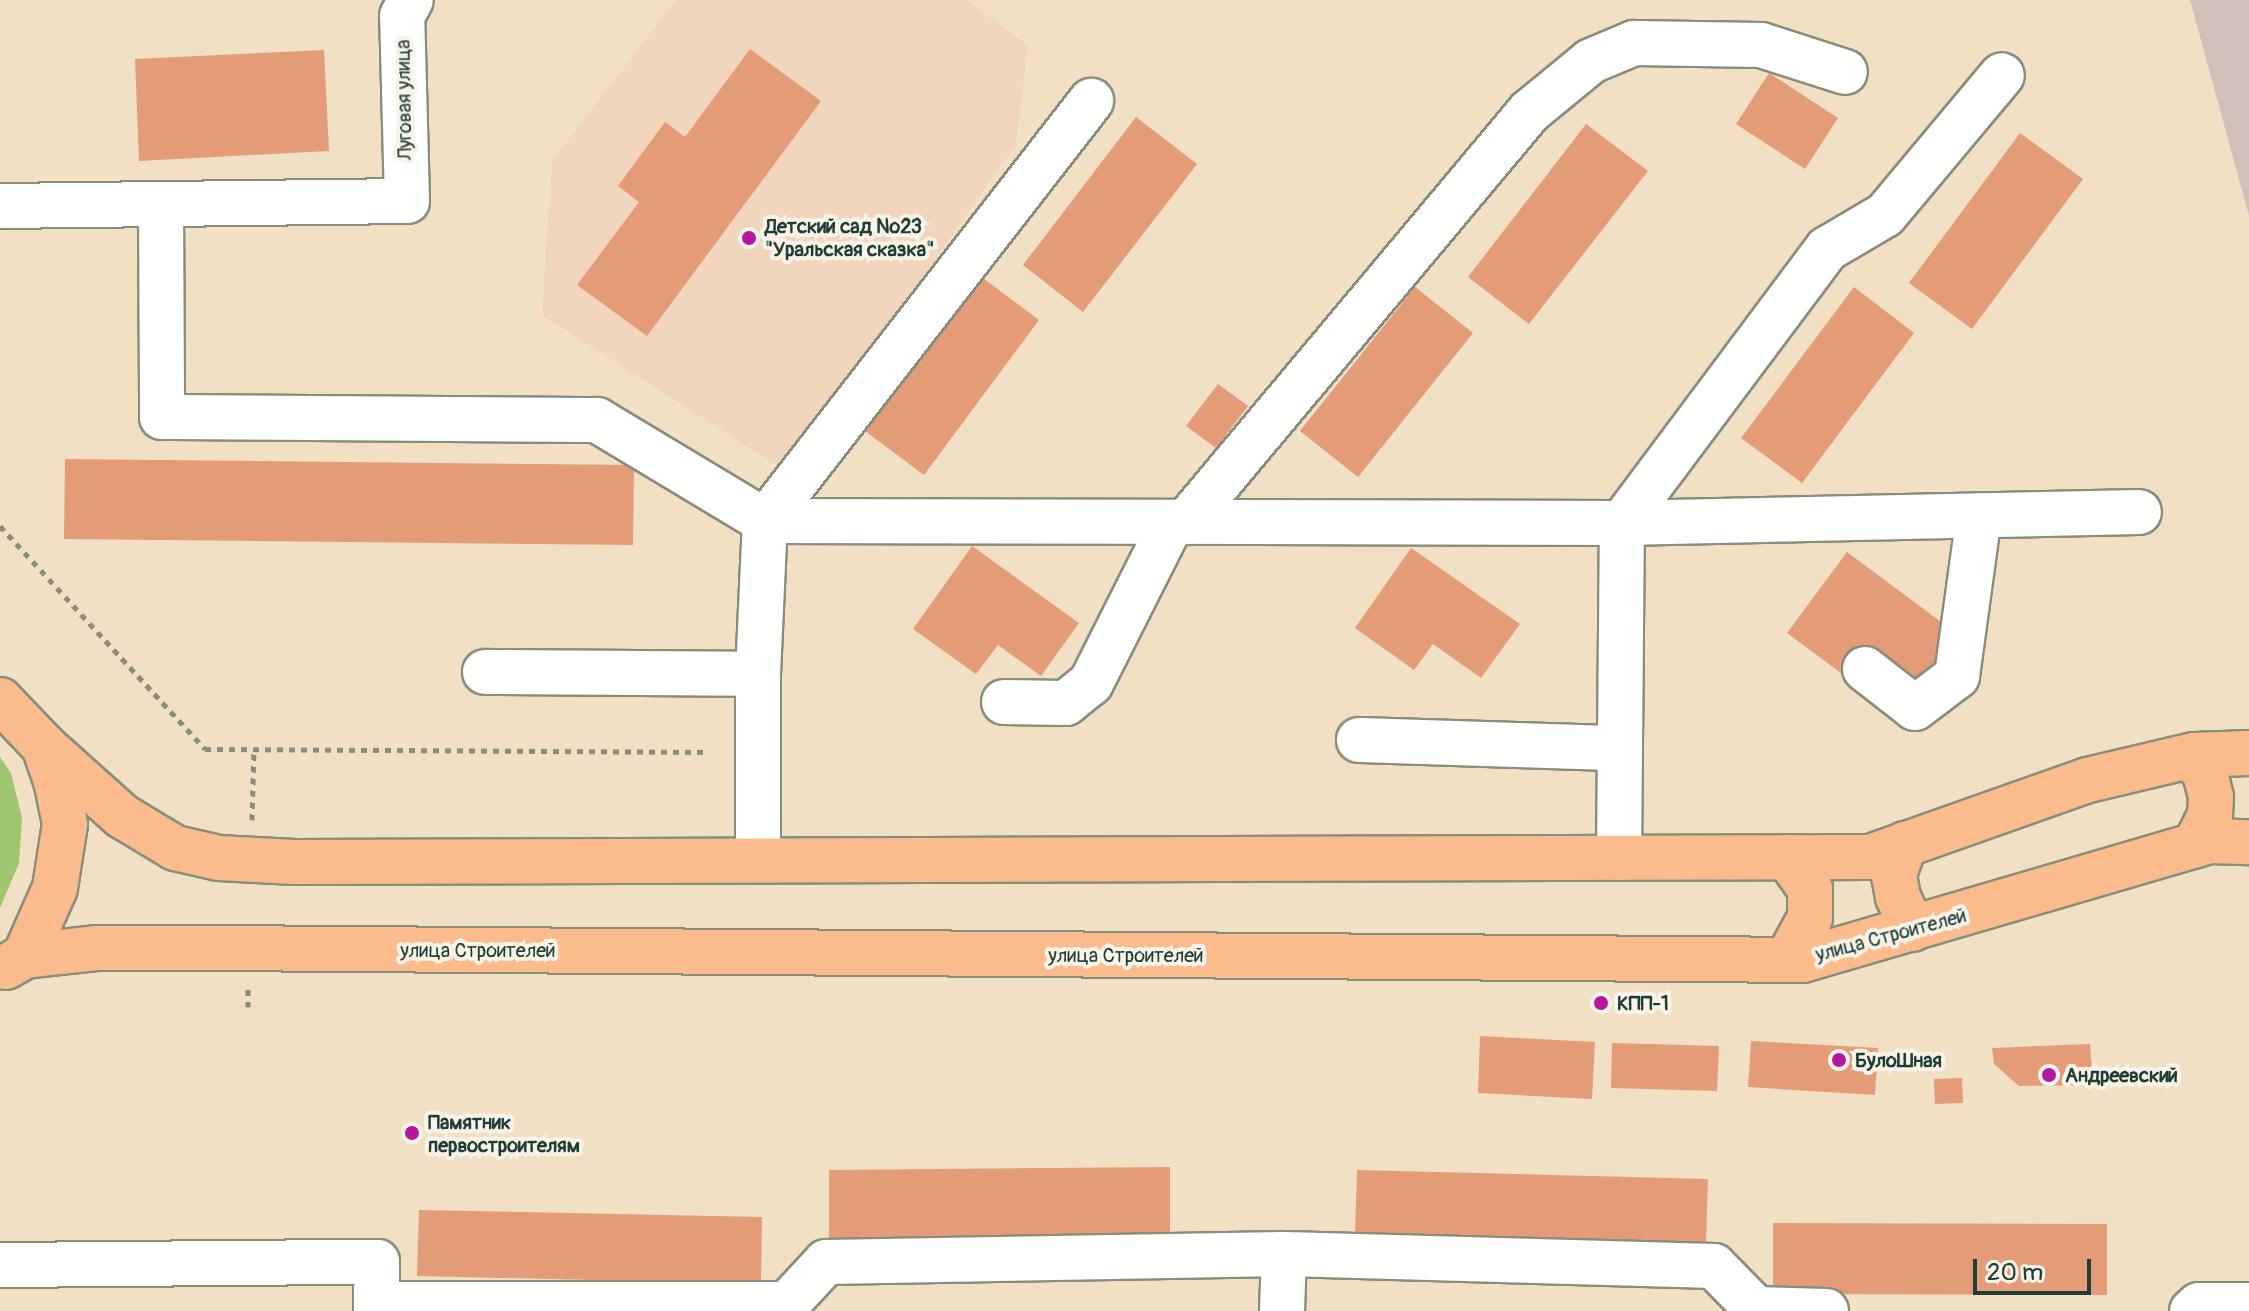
<!DOCTYPE html>
<meta charset="utf-8">
<style>
body{margin:0}
#map{position:relative;width:2249px;height:1311px;overflow:hidden;background:#f2e0c5;font-family:Pangolin,sans-serif}
div>[style]{position:absolute}
[style*='--x']{left:calc(var(--x)*1px);top:calc(var(--y)*1px);width:calc(var(--w)*1px);rotate:calc(var(--a)*1deg)}
.built>*{inset:0;background:#f2d5bd}
.industrial>*{inset:0;background:#cfc1ba}
.green>*{inset:0;background:#9fc56f}
.building>*{inset:0;background:#e49b77}
.path>*{height:5px;margin-top:-2.5px;transform-origin:0;background:repeating-linear-gradient(90deg,#888e7c 0 6px,transparent 0 12px)}
.roads{filter:drop-shadow(2px 0 #888e7c) drop-shadow(-2px 0 #888e7c) drop-shadow(0 2px #888e7c) drop-shadow(0 -2px #888e7c)}
.minor>*{height:44px;margin:-22px;padding:0 22px;transform-origin:22px;border-radius:22px;background:#fff}
.major>*{height:44px;margin:-22px;padding:0 22px;transform-origin:22px;border-radius:22px;background:#fbbb8d}
.dots>*{width:22px;height:22px;translate:-50% -50%;box-sizing:border-box;border:4px solid #f7f3e8;border-radius:50%}
span{translate:-50% -50%;white-space:nowrap;text-align:center;line-height:1.15;-webkit-text-stroke:8px #f7f3e8;paint-order:stroke}
.street-label{font-size:20px;color:#1f3d34}
.poi-label{font-size:20px;color:#1f3d34;font-weight:700}
.left{translate:0 -50%;text-align:left}
.scale{position:absolute;left:1973px;top:1259px;width:118px;height:36px;box-sizing:border-box;border:4px solid #1f3d34;border-top:0;padding-left:10px;font-size:24px;line-height:28px;white-space:nowrap;color:#1f3d34;-webkit-text-stroke:6px #f7f3e8;paint-order:stroke}
</style>
<div id="map">
<div class="built">
<div style="clip-path:polygon(676px 0,966px 0,1028px 45px,1016px 144px,792px 462px,773px 463px,542px 315px,552px 161px)"></div>
</div>
<div class="industrial">
<div style="clip-path:polygon(2190px 0,2249px 0,2249px 216px)"></div>
</div>
<div class="green">
<div style="clip-path:polygon(0 757px,11px 773px,22px 818px,19px 863px,0 908px)"></div>
</div>
<div class="building">
<div style="clip-path:polygon(750px 49px,821px 101px,647px 336px,577px 285px,639px 202px,618px 186px,665px 122px,685px 137px)"></div>
<div style="clip-path:polygon(324px 50px,329px 151px,139px 161px,135px 59px)"></div>
<div style="clip-path:polygon(1769px 73px,1838px 118px,1805px 169px,1736px 124px)"></div>
<div style="clip-path:polygon(1136px 117px,1197px 164px,1083px 312px,1023px 265px)"></div>
<div style="clip-path:polygon(1586px 124px,1648px 171px,1529px 324px,1468px 277px)"></div>
<div style="clip-path:polygon(2020px 133px,2083px 179px,1972px 329px,1909px 283px)"></div>
<div style="clip-path:polygon(980px 276px,1039px 320px,924px 475px,865px 431px)"></div>
<div style="clip-path:polygon(1415px 287px,1473px 333px,1358px 477px,1300px 431px)"></div>
<div style="clip-path:polygon(1854px 287px,1914px 333px,1802px 483px,1741px 438px)"></div>
<div style="clip-path:polygon(1218px 384px,1248px 406px,1216px 448px,1186px 426px)"></div>
<div style="clip-path:polygon(65px 459px,634px 465px,633px 545px,64px 539px)"></div>
<div style="clip-path:polygon(972px 546px,1079px 623px,1041px 676px,998px 645px,976px 674px,913px 629px)"></div>
<div style="clip-path:polygon(1411px 548px,1520px 624px,1481px 678px,1433px 644px,1414px 670px,1355px 628px)"></div>
<div style="clip-path:polygon(1847px 552px,1956px 633px,1915px 688px,1845px 676px,1787px 633px)"></div>
<div style="clip-path:polygon(1480px 1036px,1595px 1042px,1592px 1099px,1478px 1093px)"></div>
<div style="clip-path:polygon(1751px 1041px,1878px 1048px,1875px 1095px,1748px 1087px)"></div>
<div style="clip-path:polygon(1612px 1043px,1719px 1046px,1717px 1091px,1611px 1088px)"></div>
<div style="clip-path:polygon(2090px 1044px,2093px 1085px,2019px 1086px,1994px 1064px,1992px 1048px)"></div>
<div style="clip-path:polygon(1962px 1078px,1963px 1103px,1935px 1104px,1934px 1079px)"></div>
<div style="clip-path:polygon(1170px 1167px,1170px 1235px,829px 1238px,829px 1170px)"></div>
<div style="clip-path:polygon(1357px 1170px,1708px 1179px,1706px 1245px,1355px 1236px)"></div>
<div style="clip-path:polygon(419px 1210px,762px 1217px,761px 1284px,417px 1276px)"></div>
<div style="clip-path:polygon(1773px 1223px,2107px 1224px,2107px 1295px,1773px 1294px)"></div>
</div>
<div class="path">
<div style="--x:0;--y:526;--w:303;--a:47.4"></div>
<div style="--x:205;--y:749;--w:504;--a:0.34"></div>
<div style="--x:252;--y:820;--w:71;--a:-88.4"></div>
<div style="--x:248;--y:1007;--w:19;--a:-90"></div>
</div>
<div class="roads">
<div class="minor">
<div style="--x:161;--y:204;--w:213;--a:89.7"></div>
<div style="--x:162;--y:417;--w:435;--a:0.4"></div>
<div style="--x:597;--y:420;--w:196;--a:31"></div>
<div style="--x:765;--y:521;--w:857;--a:0.13"></div>
<div style="--x:1622;--y:523;--w:517;--a:-1.22"></div>
<div style="--x:0;--y:206;--w:407;--a:-0.7"></div>
<div style="--x:407;--y:201;--w:185;--a:-91.5"></div>
<div style="--x:402;--y:16;--w:18;--a:-61"></div>
<div style="--x:1186;--y:522;--w:535;--a:-50.08"></div>
<div style="--x:1529;--y:112;--w:80;--a:-39.4"></div>
<div style="--x:1591;--y:61;--w:47;--a:-22.7"></div>
<div style="--x:1634;--y:43;--w:127;--a:0.9"></div>
<div style="--x:1761;--y:45;--w:88;--a:17.8"></div>
<div style="--x:1865;--y:669;--w:63;--a:38"></div>
<div style="--x:1915;--y:708;--w:53;--a:-37.3"></div>
<div style="--x:1957;--y:676;--w:162;--a:-82.2"></div>
<div style="--x:485;--y:672;--w:273;--a:0.4"></div>
<div style="--x:1004;--y:702;--w:62;--a:0.9"></div>
<div style="--x:1066;--y:703;--w:32;--a:-39"></div>
<div style="--x:1091;--y:683;--w:180;--a:-63.3"></div>
<div style="--x:1359;--y:740;--w:261;--a:1.8"></div>
<div style="--x:1619;--y:858;--w:335;--a:-89.5"></div>
<div style="--x:1622;--y:523;--w:342;--a:-53.2"></div>
<div style="--x:1827;--y:249;--w:67;--a:-30.4"></div>
<div style="--x:1885;--y:215;--w:182;--a:-50.1"></div>
<div style="--x:758;--y:860;--w:186;--a:-90"></div>
<div style="--x:758;--y:674;--w:153;--a:-87.4"></div>
<div style="--x:765;--y:521;--w:532;--a:-52.18"></div>
<div style="--x:0;--y:1265;--w:377;--a:-0.5"></div>
<div style="--x:377;--y:1262;--w:49;--a:91.2"></div>
<div style="--x:376;--y:1304;--w:411;--a:0"></div>
<div style="--x:787;--y:1304;--w:57;--a:-47.1"></div>
<div style="--x:826;--y:1262;--w:458;--a:-1"></div>
<div style="--x:1284;--y:1254;--w:430;--a:1.6"></div>
<div style="--x:1714;--y:1266;--w:60;--a:45.7"></div>
<div style="--x:1756;--y:1309;--w:70;--a:1.6"></div>
<div style="--x:1282;--y:1311;--w:57;--a:-88"></div>
<div style="--x:2192;--y:1311;--w:9;--a:-41"></div>
<div style="--x:2199;--y:1305;--w:50;--a:0"></div>
</div>
<div class="major">
<div style="--x:0;--y:700;--w:64;--a:46.3"></div>
<div style="--x:44;--y:746;--w:36;--a:71"></div>
<div style="--x:56;--y:780;--w:45;--a:78.4"></div>
<div style="--x:65;--y:824;--w:65;--a:98.9"></div>
<div style="--x:55;--y:888;--w:74;--a:113.8"></div>
<div style="--x:25;--y:956;--w:22;--a:150"></div>
<div style="--x:44;--y:746;--w:105;--a:41.9"></div>
<div style="--x:122;--y:816;--w:62;--a:31.1"></div>
<div style="--x:175;--y:848;--w:45;--a:12.8"></div>
<div style="--x:219;--y:858;--w:75;--a:3.1"></div>
<div style="--x:294;--y:862;--w:1576;--a:-0.18"></div>
<div style="--x:1870;--y:857;--w:231;--a:-19.5"></div>
<div style="--x:2088;--y:780;--w:109;--a:-13.3"></div>
<div style="--x:2194;--y:755;--w:55;--a:-2.1"></div>
<div style="--x:2183;--y:758;--w:10;--a:6"></div>
<div style="--x:2193;--y:759;--w:18;--a:49"></div>
<div style="--x:2205;--y:773;--w:25;--a:76"></div>
<div style="--x:2211;--y:797;--w:18;--a:93"></div>
<div style="--x:2210;--y:815;--w:34;--a:116"></div>
<div style="--x:1905;--y:844;--w:33;--a:110"></div>
<div style="--x:1894;--y:875;--w:22;--a:80"></div>
<div style="--x:1898;--y:897;--w:35;--a:65"></div>
<div style="--x:25;--y:956;--w:71;--a:-6.4"></div>
<div style="--x:96;--y:948;--w:119;--a:0"></div>
<div style="--x:215;--y:948;--w:1588;--a:0.43"></div>
<div style="--x:1803;--y:960;--w:425;--a:-16.3"></div>
<div style="--x:2211;--y:841;--w:38;--a:2"></div>
<div style="--x:1787;--y:960;--w:48;--a:-61.3"></div>
<div style="--x:1810;--y:918;--w:29;--a:-90"></div>
<div style="--x:1810;--y:889;--w:39;--a:-125"></div>
</div>
</div>
<div class="dots">
<div style="left:749px;top:238px;background:#b5179e"></div>
<div style="left:1601px;top:1003px;background:#b5179e"></div>
<div style="left:1839px;top:1060px;background:#b5179e"></div>
<div style="left:2049px;top:1075px;background:#b5179e"></div>
<div style="left:412px;top:1133px;background:#b5179e"></div>
</div>
<div class="street-label">
<span style="left:404px;top:100px;rotate:-91deg">Луговая улица</span>
<span style="left:1891px;top:935px;rotate:-15deg">улица Строителей</span>
<span style="left:478px;top:950px">улица Строителей</span>
<span style="left:1126px;top:955px">улица Строителей</span>
</div>
<div class="poi-label">
<span class="left" style="left:765px;top:238px">Детский сад №23<br>"Уральская сказка"</span>
<span class="left" style="left:1617px;top:1003px">КПП-1</span>
<span class="left" style="left:1855px;top:1060px">БулоШная</span>
<span class="left" style="left:2065px;top:1075px">Андреевский</span>
<span class="left" style="left:428px;top:1134px">Памятник<br>первостроителям</span>
</div>
<div class="scale">20 m</div>
</div>
